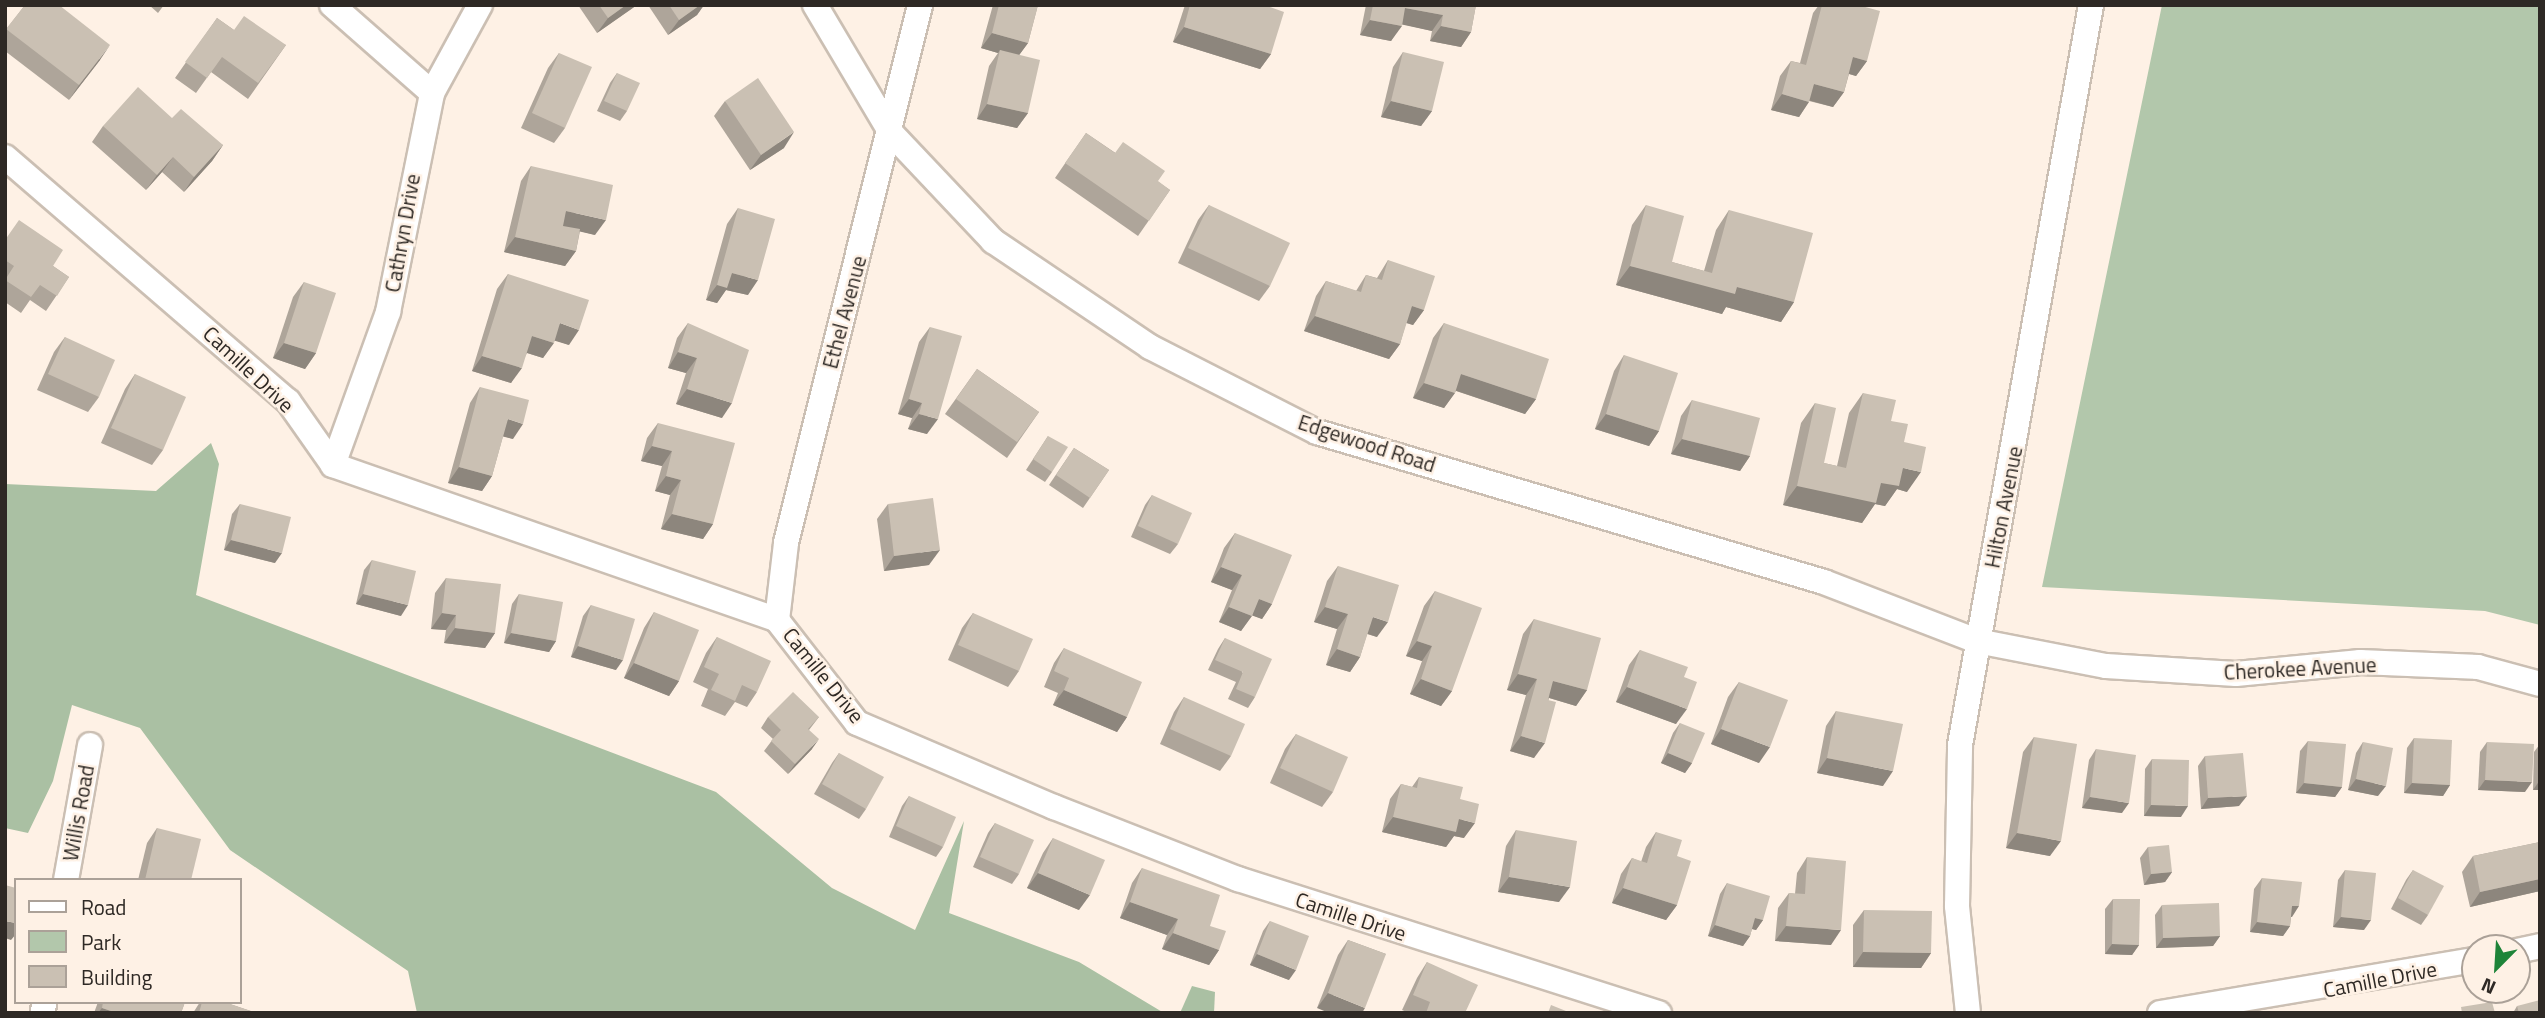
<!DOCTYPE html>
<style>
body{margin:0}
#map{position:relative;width:2545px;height:1018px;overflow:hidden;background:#fef1e5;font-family:"Titillium Web",sans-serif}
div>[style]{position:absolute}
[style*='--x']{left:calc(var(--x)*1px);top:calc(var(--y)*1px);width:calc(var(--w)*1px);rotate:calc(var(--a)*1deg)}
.green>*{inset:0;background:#b2c7ab}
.forest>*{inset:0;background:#aac0a3}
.roads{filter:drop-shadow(2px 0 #cbbfb3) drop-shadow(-2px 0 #cbbfb3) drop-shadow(0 2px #cbbfb3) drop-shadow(0 -2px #cbbfb3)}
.minor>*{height:24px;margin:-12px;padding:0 12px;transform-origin:12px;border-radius:12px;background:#fff}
.wall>*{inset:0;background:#aea59a}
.shaded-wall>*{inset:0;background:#8d867d}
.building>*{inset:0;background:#cac0b3}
span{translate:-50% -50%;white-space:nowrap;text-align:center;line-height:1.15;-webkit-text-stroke:5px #fef1e5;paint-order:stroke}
.street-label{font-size:21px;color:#2e2925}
.frame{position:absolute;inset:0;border:7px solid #2e2925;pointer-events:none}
.legend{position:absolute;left:14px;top:878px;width:228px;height:126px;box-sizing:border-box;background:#fef1e5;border:2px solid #aba198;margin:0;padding:9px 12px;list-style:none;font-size:21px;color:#2e2925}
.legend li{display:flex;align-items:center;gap:14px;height:35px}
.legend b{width:35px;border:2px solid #aba198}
.north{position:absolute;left:2461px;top:934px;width:70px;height:70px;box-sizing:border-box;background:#fef1e5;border:2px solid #aba198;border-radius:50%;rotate:204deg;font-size:19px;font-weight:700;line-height:28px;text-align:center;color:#2e2925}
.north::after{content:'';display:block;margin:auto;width:24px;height:32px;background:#1e8439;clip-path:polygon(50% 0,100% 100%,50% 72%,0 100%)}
</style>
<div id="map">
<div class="green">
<div style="clip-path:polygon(2162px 5px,2540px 5px,2540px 625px,2485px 611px,2042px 587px)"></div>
</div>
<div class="forest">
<div style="clip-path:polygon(211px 443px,219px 464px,196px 595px,716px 792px,832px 888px,915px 930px,964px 821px,949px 913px,1079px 962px,1164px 1013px,417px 1013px,408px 971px,230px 850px,140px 728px,72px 705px,53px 781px,28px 833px,5px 828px,5px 484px,156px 491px)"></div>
<div style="clip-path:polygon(1192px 986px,1215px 992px,1214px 1013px,1180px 1013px)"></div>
</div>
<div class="roads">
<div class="minor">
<div style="--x:332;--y:5;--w:133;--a:41.3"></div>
<div style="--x:815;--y:5;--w:149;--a:59.3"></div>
<div style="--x:891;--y:133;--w:149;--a:46.6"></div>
<div style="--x:993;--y:241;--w:189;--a:34"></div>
<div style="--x:1150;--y:347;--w:187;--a:27"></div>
<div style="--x:1317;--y:432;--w:529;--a:16.48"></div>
<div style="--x:1824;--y:582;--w:164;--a:21.1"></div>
<div style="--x:1977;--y:641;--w:131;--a:11"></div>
<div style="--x:2106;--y:666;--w:130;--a:3.5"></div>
<div style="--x:2236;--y:674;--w:125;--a:-5.5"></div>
<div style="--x:2360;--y:662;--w:118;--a:2.4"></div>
<div style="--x:2478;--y:667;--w:64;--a:15.3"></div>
<div style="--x:5;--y:157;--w:374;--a:40.8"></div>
<div style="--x:288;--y:401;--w:78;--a:54.9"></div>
<div style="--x:333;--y:465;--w:470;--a:19.2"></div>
<div style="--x:777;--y:620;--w:130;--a:52.2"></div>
<div style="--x:857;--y:723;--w:214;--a:23.1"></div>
<div style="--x:1054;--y:807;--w:198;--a:21.4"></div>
<div style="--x:1238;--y:879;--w:442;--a:17.7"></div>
<div style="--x:333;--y:465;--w:163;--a:-70.2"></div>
<div style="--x:388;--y:312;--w:223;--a:-78.6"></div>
<div style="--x:432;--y:93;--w:100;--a:-61.4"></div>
<div style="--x:777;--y:620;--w:78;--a:-83.3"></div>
<div style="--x:786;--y:543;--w:554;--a:-76.01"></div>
<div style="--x:66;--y:880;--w:137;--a:-79.9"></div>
<div style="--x:2517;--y:951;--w:24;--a:-12"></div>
<div style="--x:43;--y:1013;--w:11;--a:-85"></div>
<div style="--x:1968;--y:1013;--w:108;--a:-95.9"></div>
<div style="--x:1957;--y:906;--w:161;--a:-88.9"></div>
<div style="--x:1960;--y:745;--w:752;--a:-79.96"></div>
<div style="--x:2160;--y:1013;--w:319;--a:-9.6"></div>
</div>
</div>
<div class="wall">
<div style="clip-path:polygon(25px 5px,100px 60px,69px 100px,5px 51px,5px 31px)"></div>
<div style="clip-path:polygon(149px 5px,164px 5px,158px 13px)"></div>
<div style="clip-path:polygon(578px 5px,637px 5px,597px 33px)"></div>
<div style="clip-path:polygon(648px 5px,704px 5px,697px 15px,668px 35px)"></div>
<div style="clip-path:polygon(993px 5px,1038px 5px,1028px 43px,1019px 55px,1028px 113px,1017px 128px,977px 119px,989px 66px,998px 53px,981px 48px)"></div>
<div style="clip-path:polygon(1185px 5px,1264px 5px,1271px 54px,1260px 69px,1173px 42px)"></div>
<div style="clip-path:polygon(1366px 5px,1476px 5px,1471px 32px,1461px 47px,1430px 41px,1432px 31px,1402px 24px,1391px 41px,1360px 35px)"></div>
<div style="clip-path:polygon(1819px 5px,1858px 5px,1867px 61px,1856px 76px,1849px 74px,1844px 92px,1833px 107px,1809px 101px,1799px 117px,1771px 110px,1780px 76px,1791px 61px,1800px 63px,1813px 13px)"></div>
<div style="clip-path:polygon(217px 18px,234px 30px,286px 45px,248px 99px,211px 72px,196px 93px,175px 78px)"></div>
<div style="clip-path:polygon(1403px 52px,1432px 111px,1421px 126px,1381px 117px,1393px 67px)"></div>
<div style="clip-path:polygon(559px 53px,565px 128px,554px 143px,521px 128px,548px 68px)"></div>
<div style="clip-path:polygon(617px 73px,627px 111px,620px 121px,597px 111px,610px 83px)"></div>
<div style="clip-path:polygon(725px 101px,784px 148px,750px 170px,714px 116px)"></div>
<div style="clip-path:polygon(172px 118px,223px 145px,212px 161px,184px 192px,162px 172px,146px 190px,92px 142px,103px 126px)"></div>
<div style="clip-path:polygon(1086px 133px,1170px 190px,1138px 236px,1055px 178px)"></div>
<div style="clip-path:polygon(531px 166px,595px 235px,580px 231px,576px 251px,565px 266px,504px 252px,521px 181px)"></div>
<div style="clip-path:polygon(1209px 205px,1270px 286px,1259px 301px,1178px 263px,1198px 220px)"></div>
<div style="clip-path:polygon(1646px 205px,1672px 262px,1704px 271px,1716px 230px,1729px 210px,1794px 302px,1781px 322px,1726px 307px,1722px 314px,1616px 285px,1632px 225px)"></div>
<div style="clip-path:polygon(738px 208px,748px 295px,726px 290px,717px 303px,706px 300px,727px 224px)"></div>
<div style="clip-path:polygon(5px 240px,53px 266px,69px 277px,46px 311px,30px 300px,21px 313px,5px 302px)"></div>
<div style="clip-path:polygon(1388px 260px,1424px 310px,1413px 325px,1406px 323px,1400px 344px,1389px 359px,1304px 331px,1316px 296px,1326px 281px,1356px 291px,1366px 275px,1377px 278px)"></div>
<div style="clip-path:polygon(508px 274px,569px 345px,555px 340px,543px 358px,527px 353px,511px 383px,472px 371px,497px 289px)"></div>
<div style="clip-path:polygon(304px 282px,316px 353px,305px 369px,273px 358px,293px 297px)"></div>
<div style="clip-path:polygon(688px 323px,722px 418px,676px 404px,686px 373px,668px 368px,677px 338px)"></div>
<div style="clip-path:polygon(1444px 323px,1536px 399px,1525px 414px,1456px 391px,1444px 408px,1413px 398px,1433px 338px)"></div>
<div style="clip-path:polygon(930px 327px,927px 434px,908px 429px,912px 418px,898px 414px,919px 342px)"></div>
<div style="clip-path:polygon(65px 337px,99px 397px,88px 412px,37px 390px,54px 352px)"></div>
<div style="clip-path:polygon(1624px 355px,1659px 431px,1649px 446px,1595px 429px,1614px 371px)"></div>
<div style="clip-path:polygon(977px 369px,1039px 412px,1007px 458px,945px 414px)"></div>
<div style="clip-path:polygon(135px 374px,163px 450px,152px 465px,101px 443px,125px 389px)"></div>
<div style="clip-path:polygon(480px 387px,513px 439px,503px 436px,492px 476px,482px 491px,448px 483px,470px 403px)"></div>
<div style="clip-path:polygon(1863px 393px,1891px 421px,1904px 442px,1907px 492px,1897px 489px,1885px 506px,1875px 504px,1862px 523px,1783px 505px,1801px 423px,1815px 403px,1824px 463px,1837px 466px,1849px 413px)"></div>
<div style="clip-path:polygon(1692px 400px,1750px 456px,1740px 471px,1671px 454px,1681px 416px)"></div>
<div style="clip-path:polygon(658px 423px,713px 524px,703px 539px,661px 529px,670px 495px,655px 491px,662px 466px,641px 461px,647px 438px)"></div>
<div style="clip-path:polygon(1048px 436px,1052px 472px,1045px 482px,1026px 470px)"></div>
<div style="clip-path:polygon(1074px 448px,1109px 470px,1083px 508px,1049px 485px)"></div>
<div style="clip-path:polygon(1152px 495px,1178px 544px,1170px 554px,1131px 537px,1145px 505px)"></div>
<div style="clip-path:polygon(240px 504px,275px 563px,224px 550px,232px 514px)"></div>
<div style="clip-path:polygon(888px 504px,929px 565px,884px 571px,877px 519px)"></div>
<div style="clip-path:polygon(1235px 533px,1272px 604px,1262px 619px,1252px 615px,1241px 631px,1219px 622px,1232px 590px,1211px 582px,1224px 548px)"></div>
<div style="clip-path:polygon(372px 560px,401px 616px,356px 604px,364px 570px)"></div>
<div style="clip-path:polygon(1338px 566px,1377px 637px,1367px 634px,1360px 657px,1350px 672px,1326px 665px,1337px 629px,1314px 622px,1327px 581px)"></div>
<div style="clip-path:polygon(446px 578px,495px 633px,485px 648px,444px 643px,446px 630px,431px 629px,435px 593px)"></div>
<div style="clip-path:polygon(1435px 591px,1452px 691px,1441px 706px,1410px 694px,1422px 661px,1406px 656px,1424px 606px)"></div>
<div style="clip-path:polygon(519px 594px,556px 641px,549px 652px,504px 643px,512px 604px)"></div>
<div style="clip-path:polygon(591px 605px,616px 670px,571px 657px,583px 616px)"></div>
<div style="clip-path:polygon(654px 612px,679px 681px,669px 696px,624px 678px,644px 628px)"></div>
<div style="clip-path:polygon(973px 613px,1019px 671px,1008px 687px,948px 660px,962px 628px)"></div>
<div style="clip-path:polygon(1534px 619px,1587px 690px,1576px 706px,1549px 698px,1534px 758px,1510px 751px,1526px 695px,1507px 690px,1523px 634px)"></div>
<div style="clip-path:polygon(717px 637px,757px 692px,747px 707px,735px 702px,725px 716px,701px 706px,708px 689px,693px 682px,706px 653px)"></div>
<div style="clip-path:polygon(1225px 638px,1255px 697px,1248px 708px,1228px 699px,1236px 682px,1208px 670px,1218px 649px)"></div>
<div style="clip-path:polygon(1064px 648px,1127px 717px,1117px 732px,1053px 705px,1058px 693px,1044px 687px,1054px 663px)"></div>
<div style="clip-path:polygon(1640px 650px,1684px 677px,1676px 724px,1616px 702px,1629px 665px)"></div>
<div style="clip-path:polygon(1739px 682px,1759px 763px,1711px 744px,1728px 697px)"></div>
<div style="clip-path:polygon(1184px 697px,1231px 756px,1220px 771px,1160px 744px,1174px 712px)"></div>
<div style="clip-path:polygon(1836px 711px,1883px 786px,1817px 773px,1826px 726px)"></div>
<div style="clip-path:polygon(768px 717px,819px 717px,809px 730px,812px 749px,788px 774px,764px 751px,773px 739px,761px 728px)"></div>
<div style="clip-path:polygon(1680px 723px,1692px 763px,1685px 773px,1661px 763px,1673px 733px)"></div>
<div style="clip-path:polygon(1296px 734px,1333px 792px,1322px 807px,1270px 783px,1285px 749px)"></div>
<div style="clip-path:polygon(2034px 737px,2050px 856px,2006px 848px,2023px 752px)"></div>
<div style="clip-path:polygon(2414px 738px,2450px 785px,2443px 796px,2404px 793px,2407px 748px)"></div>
<div style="clip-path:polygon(2308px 741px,2342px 787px,2335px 797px,2296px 793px,2300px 751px)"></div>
<div style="clip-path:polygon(2363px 742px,2378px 796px,2348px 790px,2356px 753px)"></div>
<div style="clip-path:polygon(2487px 742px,2525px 792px,2478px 790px,2480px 752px)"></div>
<div style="clip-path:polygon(2540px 744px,2540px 790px,2533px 790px,2534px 752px)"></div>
<div style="clip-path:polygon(2096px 749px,2122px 813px,2082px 808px,2089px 760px)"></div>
<div style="clip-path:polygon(839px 753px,866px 809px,859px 819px,814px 794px,832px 763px)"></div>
<div style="clip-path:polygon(2205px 756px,2239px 806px,2201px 809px,2198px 766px)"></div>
<div style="clip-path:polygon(2152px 759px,2181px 817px,2144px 816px,2145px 769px)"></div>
<div style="clip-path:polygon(1419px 777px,1460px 799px,1464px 838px,1454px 836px,1446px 847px,1382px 832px,1390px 799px,1401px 784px,1412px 787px)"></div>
<div style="clip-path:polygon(909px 796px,943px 847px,936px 857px,889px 837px,902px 806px)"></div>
<div style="clip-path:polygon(995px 823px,1019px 874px,1012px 884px,973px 867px,988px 833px)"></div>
<div style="clip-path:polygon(157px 828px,191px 880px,138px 880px,147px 843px)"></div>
<div style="clip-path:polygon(1516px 830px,1559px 902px,1498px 892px,1506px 846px)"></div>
<div style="clip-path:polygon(1656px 832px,1677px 856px,1677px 905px,1666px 920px,1612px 903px,1621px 874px,1632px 858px,1641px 862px,1646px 847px)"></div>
<div style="clip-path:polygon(1053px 838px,1079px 910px,1027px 888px,1043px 853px)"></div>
<div style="clip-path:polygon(2540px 842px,2540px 891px,2470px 907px,2462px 872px,2473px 856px)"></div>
<div style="clip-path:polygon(2148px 847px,2172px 872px,2165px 882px,2144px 885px,2140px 858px)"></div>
<div style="clip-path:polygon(1807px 857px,1831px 945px,1775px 941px,1778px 908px,1789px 893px,1795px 894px,1797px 873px)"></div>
<div style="clip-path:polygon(1142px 868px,1219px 950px,1209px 965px,1162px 949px,1167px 935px,1120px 918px,1132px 883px)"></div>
<div style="clip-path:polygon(2345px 870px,2364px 930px,2333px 927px,2338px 880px)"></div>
<div style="clip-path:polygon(2413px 870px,2428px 915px,2421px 925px,2391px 909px,2406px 880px)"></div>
<div style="clip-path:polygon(2262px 878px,2292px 917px,2291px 917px,2290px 926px,2283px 936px,2250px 932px,2254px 889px)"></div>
<div style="clip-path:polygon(1727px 883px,1763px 920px,1756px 930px,1752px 929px,1750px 936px,1743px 946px,1708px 936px,1720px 894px)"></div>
<div style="clip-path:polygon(2113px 899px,2139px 945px,2132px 955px,2105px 954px,2105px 909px)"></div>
<div style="clip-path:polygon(2162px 905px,2220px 936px,2213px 946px,2156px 948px,2155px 915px)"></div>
<div style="clip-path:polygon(1864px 910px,1931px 953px,1921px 968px,1853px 967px,1853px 925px)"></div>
<div style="clip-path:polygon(1270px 921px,1289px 980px,1250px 965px,1263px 931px)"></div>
<div style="clip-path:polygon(1348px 940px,1386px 954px,1317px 1008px,1338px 955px)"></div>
<div style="clip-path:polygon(1427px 962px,1465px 1013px,1409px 1013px,1402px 1010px,1417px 978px)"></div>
<div style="clip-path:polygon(98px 1002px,185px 1002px,181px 1013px,94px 1013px)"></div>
<div style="clip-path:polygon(200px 1002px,224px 1002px,257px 1013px,193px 1013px)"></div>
<div style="clip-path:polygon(2517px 1006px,2540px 1013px,2513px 1013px)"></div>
</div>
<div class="shaded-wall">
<div style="clip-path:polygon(626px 5px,637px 5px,597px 33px,608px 18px)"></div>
<div style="clip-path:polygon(700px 5px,704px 5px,697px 15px,668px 35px,679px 20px)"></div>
<div style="clip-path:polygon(1405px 8px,1443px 15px,1432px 31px,1395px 23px)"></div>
<div style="clip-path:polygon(1370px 20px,1402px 26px,1391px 41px,1360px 35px)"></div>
<div style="clip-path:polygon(1441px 26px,1471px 32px,1461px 47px,1430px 41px)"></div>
<div style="clip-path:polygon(1184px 27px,1271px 54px,1260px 69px,1173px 42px)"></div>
<div style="clip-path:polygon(992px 33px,1028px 43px,1017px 58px,1000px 50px,998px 53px,981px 48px)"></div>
<div style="clip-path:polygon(110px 45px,100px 60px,69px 100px,79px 85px)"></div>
<div style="clip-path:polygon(1853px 57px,1867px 61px,1856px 76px,1843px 72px)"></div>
<div style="clip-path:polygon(1814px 84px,1844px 92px,1833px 107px,1804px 99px)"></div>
<div style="clip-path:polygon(1782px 94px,1809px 102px,1799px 117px,1771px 110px)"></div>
<div style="clip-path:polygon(1391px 101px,1432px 111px,1421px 126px,1381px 117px)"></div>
<div style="clip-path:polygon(987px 104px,1028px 113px,1017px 128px,977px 119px)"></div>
<div style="clip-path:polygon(794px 132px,784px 148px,750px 170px,761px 155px)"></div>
<div style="clip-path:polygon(223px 145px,212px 161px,184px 192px,194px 177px)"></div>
<div style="clip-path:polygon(173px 157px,162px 172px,146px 190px,157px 175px)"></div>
<div style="clip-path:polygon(566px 211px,606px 220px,595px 235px,556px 226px)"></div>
<div style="clip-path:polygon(515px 237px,576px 251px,565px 266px,504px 252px)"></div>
<div style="clip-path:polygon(1630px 266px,1737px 287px,1794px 302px,1781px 322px,1726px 307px,1722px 314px,1616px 285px)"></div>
<div style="clip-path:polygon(732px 273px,758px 280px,748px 295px,726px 290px,717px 303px,706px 300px,717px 285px)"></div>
<div style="clip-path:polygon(1412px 306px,1424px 310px,1413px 325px,1401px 321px)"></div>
<div style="clip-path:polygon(1315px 316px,1400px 344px,1389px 359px,1304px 331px)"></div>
<div style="clip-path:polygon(560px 323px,579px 330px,569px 345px,549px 339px)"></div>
<div style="clip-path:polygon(532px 336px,554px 343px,543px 358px,521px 351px)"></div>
<div style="clip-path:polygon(284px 343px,316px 353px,305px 369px,273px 358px)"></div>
<div style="clip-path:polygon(678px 352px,697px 358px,686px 373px,668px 368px)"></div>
<div style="clip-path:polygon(482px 356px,522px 368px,511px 383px,472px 371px)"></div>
<div style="clip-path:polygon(1461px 374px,1536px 399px,1525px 414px,1451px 389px)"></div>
<div style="clip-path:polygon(1424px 383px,1455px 393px,1444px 408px,1413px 398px)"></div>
<div style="clip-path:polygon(687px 389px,732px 403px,722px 418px,676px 404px)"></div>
<div style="clip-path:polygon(909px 399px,922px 403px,912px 418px,898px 414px)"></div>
<div style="clip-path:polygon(919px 414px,938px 419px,927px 434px,908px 429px)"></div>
<div style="clip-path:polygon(1606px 414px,1659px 431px,1649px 446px,1595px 429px)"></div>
<div style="clip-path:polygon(508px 419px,523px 424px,513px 439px,497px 435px)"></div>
<div style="clip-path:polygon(1682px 439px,1750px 456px,1740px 471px,1671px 454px)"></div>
<div style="clip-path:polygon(652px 446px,672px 451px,662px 466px,641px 461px)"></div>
<div style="clip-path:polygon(459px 467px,492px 476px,482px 491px,448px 483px)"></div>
<div style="clip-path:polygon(1903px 468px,1921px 472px,1907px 492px,1897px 489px,1885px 506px,1875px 504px,1862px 523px,1783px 505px,1797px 486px,1881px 483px)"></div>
<div style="clip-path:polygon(666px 476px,681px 480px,670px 495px,655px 491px)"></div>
<div style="clip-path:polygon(672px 514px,713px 524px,703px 539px,661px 529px)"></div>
<div style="clip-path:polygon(231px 540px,282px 553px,275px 563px,224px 550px)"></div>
<div style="clip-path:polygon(940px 550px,929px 565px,884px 571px,894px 556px)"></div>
<div style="clip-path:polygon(1221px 567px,1242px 575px,1232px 590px,1211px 582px)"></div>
<div style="clip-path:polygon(363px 594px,408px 605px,401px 616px,356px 604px)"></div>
<div style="clip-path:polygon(1259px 599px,1272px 604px,1262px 619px,1248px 614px)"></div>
<div style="clip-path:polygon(1229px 607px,1252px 616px,1241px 631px,1219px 622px)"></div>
<div style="clip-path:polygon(1325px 607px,1348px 614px,1337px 629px,1314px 622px)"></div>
<div style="clip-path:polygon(442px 613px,456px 615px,446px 630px,431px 629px)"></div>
<div style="clip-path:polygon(1373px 617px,1388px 622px,1377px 637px,1362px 632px)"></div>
<div style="clip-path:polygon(455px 628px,495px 633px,485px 648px,444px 643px)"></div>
<div style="clip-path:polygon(511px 633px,556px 641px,549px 652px,504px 643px)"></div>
<div style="clip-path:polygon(1417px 641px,1432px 646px,1422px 661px,1406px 656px)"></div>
<div style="clip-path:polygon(578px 646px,623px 660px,616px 670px,571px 657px)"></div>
<div style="clip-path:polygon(1337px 649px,1360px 657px,1350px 672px,1326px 665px)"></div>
<div style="clip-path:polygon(634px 663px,679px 681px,669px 696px,624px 678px)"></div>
<div style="clip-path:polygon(1518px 674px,1537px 679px,1526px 695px,1507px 690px)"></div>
<div style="clip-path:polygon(1421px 679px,1452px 691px,1441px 706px,1410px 694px)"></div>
<div style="clip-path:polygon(1553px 681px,1587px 690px,1576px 706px,1543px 696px)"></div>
<div style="clip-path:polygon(1627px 687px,1687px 709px,1676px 724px,1616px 702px)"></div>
<div style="clip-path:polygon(1064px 690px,1127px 717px,1117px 732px,1053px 705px)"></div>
<div style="clip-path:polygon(1721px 729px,1770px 747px,1759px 763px,1711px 744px)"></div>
<div style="clip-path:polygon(1521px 736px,1545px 743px,1534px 758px,1510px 751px)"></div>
<div style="clip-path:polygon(819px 739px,812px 749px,788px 774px,795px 764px)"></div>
<div style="clip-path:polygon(1668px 753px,1692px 763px,1685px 773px,1661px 763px)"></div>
<div style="clip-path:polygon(1827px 758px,1893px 771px,1883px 786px,1817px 773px)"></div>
<div style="clip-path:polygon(2356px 779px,2386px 786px,2378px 796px,2348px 790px)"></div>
<div style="clip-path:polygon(2485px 780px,2532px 782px,2525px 792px,2478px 790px)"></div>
<div style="clip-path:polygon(2540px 780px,2540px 790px,2533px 790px)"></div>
<div style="clip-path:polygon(2304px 783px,2342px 787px,2335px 797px,2296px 793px)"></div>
<div style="clip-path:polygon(2412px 783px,2450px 785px,2443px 796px,2404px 793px)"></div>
<div style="clip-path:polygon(2247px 796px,2239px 806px,2201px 809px,2208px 798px)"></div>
<div style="clip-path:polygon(2090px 797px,2129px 803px,2122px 813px,2082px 808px)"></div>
<div style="clip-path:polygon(2151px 805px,2188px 806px,2181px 817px,2144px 816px)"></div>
<div style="clip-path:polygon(1393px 817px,1459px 819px,1475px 823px,1464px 838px,1454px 836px,1446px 847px,1382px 832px)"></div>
<div style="clip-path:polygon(2017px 833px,2061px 841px,2050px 856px,2006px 848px)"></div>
<div style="clip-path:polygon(2172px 872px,2165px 882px,2144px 885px,2151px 874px)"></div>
<div style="clip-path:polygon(1038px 873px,1090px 895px,1079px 910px,1027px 888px)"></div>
<div style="clip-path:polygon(1509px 877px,1570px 887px,1559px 902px,1498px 892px)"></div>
<div style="clip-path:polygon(2540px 879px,2540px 891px,2470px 907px,2480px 892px)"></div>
<div style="clip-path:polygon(1623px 888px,1677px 905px,1666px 920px,1612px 903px)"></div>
<div style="clip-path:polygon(1130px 902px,1178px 919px,1167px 935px,1120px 918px)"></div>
<div style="clip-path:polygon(2292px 906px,2299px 906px,2292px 917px,2285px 916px)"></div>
<div style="clip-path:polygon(2341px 917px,2371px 920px,2364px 930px,2333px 927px)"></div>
<div style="clip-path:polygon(1755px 918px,1763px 920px,1756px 930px,1748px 928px)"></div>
<div style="clip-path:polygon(5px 921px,16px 923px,16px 934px,11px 940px,5px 938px)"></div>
<div style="clip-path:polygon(2257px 922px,2290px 926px,2283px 936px,2250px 932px)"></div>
<div style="clip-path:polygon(1715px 925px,1750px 936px,1743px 946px,1708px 936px)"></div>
<div style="clip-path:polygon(1786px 926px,1841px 930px,1831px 945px,1775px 941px)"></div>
<div style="clip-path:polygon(1173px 933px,1219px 950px,1209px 965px,1162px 949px)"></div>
<div style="clip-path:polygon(2220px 936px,2213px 946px,2156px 948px,2163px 938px)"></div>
<div style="clip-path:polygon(2112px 944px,2139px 945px,2132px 955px,2105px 954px)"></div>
<div style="clip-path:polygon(1863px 952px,1931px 953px,1921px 968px,1853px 967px)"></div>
<div style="clip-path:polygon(1257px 954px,1296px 970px,1289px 980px,1250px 965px)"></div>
<div style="clip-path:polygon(1328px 993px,1365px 1008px,1362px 1013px,1329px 1013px,1317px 1008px)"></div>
<div style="clip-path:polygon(102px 1008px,117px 1013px,98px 1013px)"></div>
</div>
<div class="building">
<div style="clip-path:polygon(25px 5px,59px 5px,110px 45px,79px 85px,6px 29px)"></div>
<div style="clip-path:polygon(599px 5px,626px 5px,608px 18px)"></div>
<div style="clip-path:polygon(669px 5px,700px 5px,679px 20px)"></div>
<div style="clip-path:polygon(999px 5px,1038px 5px,1028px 43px,992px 33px)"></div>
<div style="clip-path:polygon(1190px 5px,1264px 5px,1284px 12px,1271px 54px,1184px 27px)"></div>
<div style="clip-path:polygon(1373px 5px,1476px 5px,1471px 32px,1441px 26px,1443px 15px,1405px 8px,1402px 26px,1370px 20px)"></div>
<div style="clip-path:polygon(1822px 5px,1858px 5px,1880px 11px,1867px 61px,1853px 57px,1844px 92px,1814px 84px,1809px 102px,1782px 94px,1791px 61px,1806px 65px)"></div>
<div style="clip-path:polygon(244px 16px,286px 45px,258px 83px,222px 57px,207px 78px,185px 62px,217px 18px,234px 30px)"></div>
<div style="clip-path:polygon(1000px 50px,1040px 60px,1028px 113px,987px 104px)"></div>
<div style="clip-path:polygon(1403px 52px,1444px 62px,1432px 111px,1391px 101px)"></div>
<div style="clip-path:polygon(559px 53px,592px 67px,565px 128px,532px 113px)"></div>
<div style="clip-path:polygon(617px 73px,640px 83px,627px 111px,604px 101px)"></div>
<div style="clip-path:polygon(758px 78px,794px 132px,761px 155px,725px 101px)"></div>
<div style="clip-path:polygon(138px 87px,172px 118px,181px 109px,223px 145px,194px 177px,173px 157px,157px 175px,103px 126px)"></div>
<div style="clip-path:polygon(1086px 133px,1115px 153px,1123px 142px,1165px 171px,1158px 181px,1170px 190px,1149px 221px,1065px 163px)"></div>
<div style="clip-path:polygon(531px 166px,613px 185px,606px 220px,566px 211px,563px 226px,580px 229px,576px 251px,515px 237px)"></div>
<div style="clip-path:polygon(1209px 205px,1290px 243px,1270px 286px,1188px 248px)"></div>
<div style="clip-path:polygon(1646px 205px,1684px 216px,1672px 262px,1712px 273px,1729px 210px,1813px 233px,1794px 302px,1737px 287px,1735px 294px,1630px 266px)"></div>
<div style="clip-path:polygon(738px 208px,775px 219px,758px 280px,732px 273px,727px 288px,717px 285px)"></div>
<div style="clip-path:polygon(19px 220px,63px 250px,53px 266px,69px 277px,57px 296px,40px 285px,31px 297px,5px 280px,14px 266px,5px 260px,5px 240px)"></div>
<div style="clip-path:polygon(1388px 260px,1435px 276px,1424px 310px,1412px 306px,1400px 344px,1315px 316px,1326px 281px,1361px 292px,1366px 275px,1382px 280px)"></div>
<div style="clip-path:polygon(508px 274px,589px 300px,579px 330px,560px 323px,554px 343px,532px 336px,522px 368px,482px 356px)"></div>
<div style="clip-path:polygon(304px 282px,336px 293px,316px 353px,284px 343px)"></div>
<div style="clip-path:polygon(688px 323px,749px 350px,732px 403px,687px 389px,697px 358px,678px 352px)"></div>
<div style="clip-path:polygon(1444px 323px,1549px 359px,1536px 399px,1461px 374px,1455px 393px,1424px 383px)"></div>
<div style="clip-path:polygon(930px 327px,962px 336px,938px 419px,919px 414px,922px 403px,909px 399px)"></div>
<div style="clip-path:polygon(65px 337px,115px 360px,99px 397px,48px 374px)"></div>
<div style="clip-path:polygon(1624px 355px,1678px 373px,1659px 431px,1606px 414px)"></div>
<div style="clip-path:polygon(977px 369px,1039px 412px,1017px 442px,956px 399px)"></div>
<div style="clip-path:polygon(135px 374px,186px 397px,163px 450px,111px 428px)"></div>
<div style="clip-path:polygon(480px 387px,529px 400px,523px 424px,508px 419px,492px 476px,459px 467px)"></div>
<div style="clip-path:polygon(1863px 393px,1896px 400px,1891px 421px,1908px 424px,1904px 442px,1926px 447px,1921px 472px,1903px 468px,1899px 486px,1881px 483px,1876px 503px,1797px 486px,1815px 403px,1836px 408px,1824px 463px,1846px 468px)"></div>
<div style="clip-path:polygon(1692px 400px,1760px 418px,1750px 456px,1682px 439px)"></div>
<div style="clip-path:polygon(658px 423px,735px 443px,713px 524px,672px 514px,681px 480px,666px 476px,672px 451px,652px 446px)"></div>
<div style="clip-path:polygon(1048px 436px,1068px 447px,1052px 472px,1033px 459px)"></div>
<div style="clip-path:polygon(1074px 448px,1109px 470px,1090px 498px,1056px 475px)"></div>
<div style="clip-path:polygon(1152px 495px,1192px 513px,1178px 544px,1138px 526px)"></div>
<div style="clip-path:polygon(933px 498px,940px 550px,894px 556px,888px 504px)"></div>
<div style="clip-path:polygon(240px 504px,291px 517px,282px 553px,231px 540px)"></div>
<div style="clip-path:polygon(1235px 533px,1292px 555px,1272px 604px,1259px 599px,1252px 616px,1229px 607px,1242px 575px,1221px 567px)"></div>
<div style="clip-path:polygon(372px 560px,416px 571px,408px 605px,363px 594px)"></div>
<div style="clip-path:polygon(1338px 566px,1399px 585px,1388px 622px,1373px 617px,1360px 657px,1337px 649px,1348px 614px,1325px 607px)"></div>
<div style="clip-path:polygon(446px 578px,501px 584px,495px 633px,455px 628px,456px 615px,442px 613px)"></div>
<div style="clip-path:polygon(1435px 591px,1482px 608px,1452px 691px,1421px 679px,1432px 646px,1417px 641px)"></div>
<div style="clip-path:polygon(519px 594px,563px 602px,556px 641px,511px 633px)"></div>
<div style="clip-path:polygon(591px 605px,635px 619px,623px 660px,578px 646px)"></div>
<div style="clip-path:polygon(654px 612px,699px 630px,679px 681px,634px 663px)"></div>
<div style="clip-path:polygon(973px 613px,1033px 639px,1019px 671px,958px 645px)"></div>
<div style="clip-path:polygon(1534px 619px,1601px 638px,1587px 690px,1553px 681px,1548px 700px,1556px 702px,1545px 743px,1521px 736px,1537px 679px,1518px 674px)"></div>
<div style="clip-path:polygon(717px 637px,771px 661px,757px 692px,742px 685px,735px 701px,711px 690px,719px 674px,704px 667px)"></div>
<div style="clip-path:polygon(1225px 638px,1272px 659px,1255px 697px,1236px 689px,1243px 672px,1215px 660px)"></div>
<div style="clip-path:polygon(1064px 648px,1142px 682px,1127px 717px,1064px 690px,1069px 678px,1054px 671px)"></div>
<div style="clip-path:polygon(1640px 650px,1688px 667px,1684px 677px,1697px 682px,1687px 709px,1627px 687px)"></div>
<div style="clip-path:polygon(1739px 682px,1788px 700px,1770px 747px,1721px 729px)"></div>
<div style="clip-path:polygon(793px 692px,819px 717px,808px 729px,819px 739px,795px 764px,771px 741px,781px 730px,768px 717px)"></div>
<div style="clip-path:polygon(1184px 697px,1245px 724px,1231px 756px,1170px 729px)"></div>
<div style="clip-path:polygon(1836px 711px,1903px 724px,1893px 771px,1827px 758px)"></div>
<div style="clip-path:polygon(1680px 723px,1705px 733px,1692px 763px,1668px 753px)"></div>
<div style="clip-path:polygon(1296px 734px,1348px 757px,1333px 792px,1280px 768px)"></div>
<div style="clip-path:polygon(2034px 737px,2077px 744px,2061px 841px,2017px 833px)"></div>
<div style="clip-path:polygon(2414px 738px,2452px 740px,2450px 785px,2412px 783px)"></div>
<div style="clip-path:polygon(2308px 741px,2346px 744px,2342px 787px,2304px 783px)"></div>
<div style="clip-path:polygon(2363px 742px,2393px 748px,2386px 786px,2356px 779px)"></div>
<div style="clip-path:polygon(2487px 742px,2534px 744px,2532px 782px,2485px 780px)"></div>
<div style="clip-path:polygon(2096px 749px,2136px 755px,2129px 803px,2090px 797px)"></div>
<div style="clip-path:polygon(839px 753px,884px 777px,866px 809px,822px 784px)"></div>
<div style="clip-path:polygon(2243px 753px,2247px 796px,2208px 798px,2205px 756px)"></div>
<div style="clip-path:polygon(2152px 759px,2189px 760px,2188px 806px,2151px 805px)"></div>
<div style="clip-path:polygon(1419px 777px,1463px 787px,1460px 799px,1479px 804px,1475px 823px,1459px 819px,1456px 832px,1393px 817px,1401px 784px,1417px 788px)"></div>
<div style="clip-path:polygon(909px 796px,956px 817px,943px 847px,896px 826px)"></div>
<div style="clip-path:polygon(995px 823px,1034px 840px,1019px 874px,980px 857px)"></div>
<div style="clip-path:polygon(157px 828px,201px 839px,191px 880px,145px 880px)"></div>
<div style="clip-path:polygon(1516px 830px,1577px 841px,1570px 887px,1509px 877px)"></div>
<div style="clip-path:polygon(1656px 832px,1682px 840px,1677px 856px,1691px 861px,1677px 905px,1623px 888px,1632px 858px,1647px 863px)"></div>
<div style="clip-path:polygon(1053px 838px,1105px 860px,1090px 895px,1038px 873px)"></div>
<div style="clip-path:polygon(2540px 842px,2540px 879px,2480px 892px,2473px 856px)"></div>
<div style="clip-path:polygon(2169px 845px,2172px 872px,2151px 874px,2148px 847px)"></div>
<div style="clip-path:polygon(1807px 857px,1846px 861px,1841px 930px,1786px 926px,1789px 893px,1805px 894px)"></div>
<div style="clip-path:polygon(1142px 868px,1220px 895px,1210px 926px,1226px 931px,1219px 950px,1173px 933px,1178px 919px,1130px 902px)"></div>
<div style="clip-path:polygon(2345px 870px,2376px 873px,2371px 920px,2341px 917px)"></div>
<div style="clip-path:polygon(2413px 870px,2444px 886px,2428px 915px,2398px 898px)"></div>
<div style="clip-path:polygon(2262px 878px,2302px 882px,2299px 906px,2292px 906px,2290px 926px,2257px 922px)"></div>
<div style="clip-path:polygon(1727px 883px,1770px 896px,1763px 920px,1755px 918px,1750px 936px,1715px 925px)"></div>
<div style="clip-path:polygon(5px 885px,16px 888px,16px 923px,5px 921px)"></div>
<div style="clip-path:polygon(2113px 899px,2140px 899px,2139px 945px,2112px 944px)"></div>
<div style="clip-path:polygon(2219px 903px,2220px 936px,2163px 938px,2162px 905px)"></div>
<div style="clip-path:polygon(1864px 910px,1932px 911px,1931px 953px,1863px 952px)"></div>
<div style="clip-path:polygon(1270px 921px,1309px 936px,1296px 970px,1257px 954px)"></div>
<div style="clip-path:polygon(1348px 940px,1386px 954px,1365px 1008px,1328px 993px)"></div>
<div style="clip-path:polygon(1427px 962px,1478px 985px,1465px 1013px,1426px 1013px,1430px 1002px,1413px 995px)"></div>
<div style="clip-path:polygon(2540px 1000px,2540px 1013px,2519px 1013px,2517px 1006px)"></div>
<div style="clip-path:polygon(103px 1002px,185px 1002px,181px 1013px,117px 1013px,102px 1008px)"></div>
<div style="clip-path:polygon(202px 1002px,224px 1002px,257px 1013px,199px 1013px)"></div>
<div style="clip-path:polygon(2492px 1002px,2495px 1013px,2462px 1013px,2461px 1007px)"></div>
<div style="clip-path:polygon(1551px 1005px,1571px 1013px,1548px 1013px)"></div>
</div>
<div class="street-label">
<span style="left:402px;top:233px;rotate:-80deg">Cathryn Drive</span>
<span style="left:844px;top:312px;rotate:-75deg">Ethel Avenue</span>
<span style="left:249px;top:369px;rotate:43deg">Camille Drive</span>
<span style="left:1367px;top:443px;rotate:18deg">Edgewood Road</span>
<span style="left:2003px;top:507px;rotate:-79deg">Hilton Avenue</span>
<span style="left:2300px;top:668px;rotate:-3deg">Cherokee Avenue</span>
<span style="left:824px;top:675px;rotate:51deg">Camille Drive</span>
<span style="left:78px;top:813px;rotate:-80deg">Willis Road</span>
<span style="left:1351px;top:916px;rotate:18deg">Camille Drive</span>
<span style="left:2380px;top:979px;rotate:-11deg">Camille Drive</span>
</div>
<div class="frame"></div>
<ul class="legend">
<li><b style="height:9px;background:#fff"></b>Road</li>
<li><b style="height:19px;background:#b2c7ab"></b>Park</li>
<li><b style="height:19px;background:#cac0b3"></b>Building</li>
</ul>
<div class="north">N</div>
</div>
